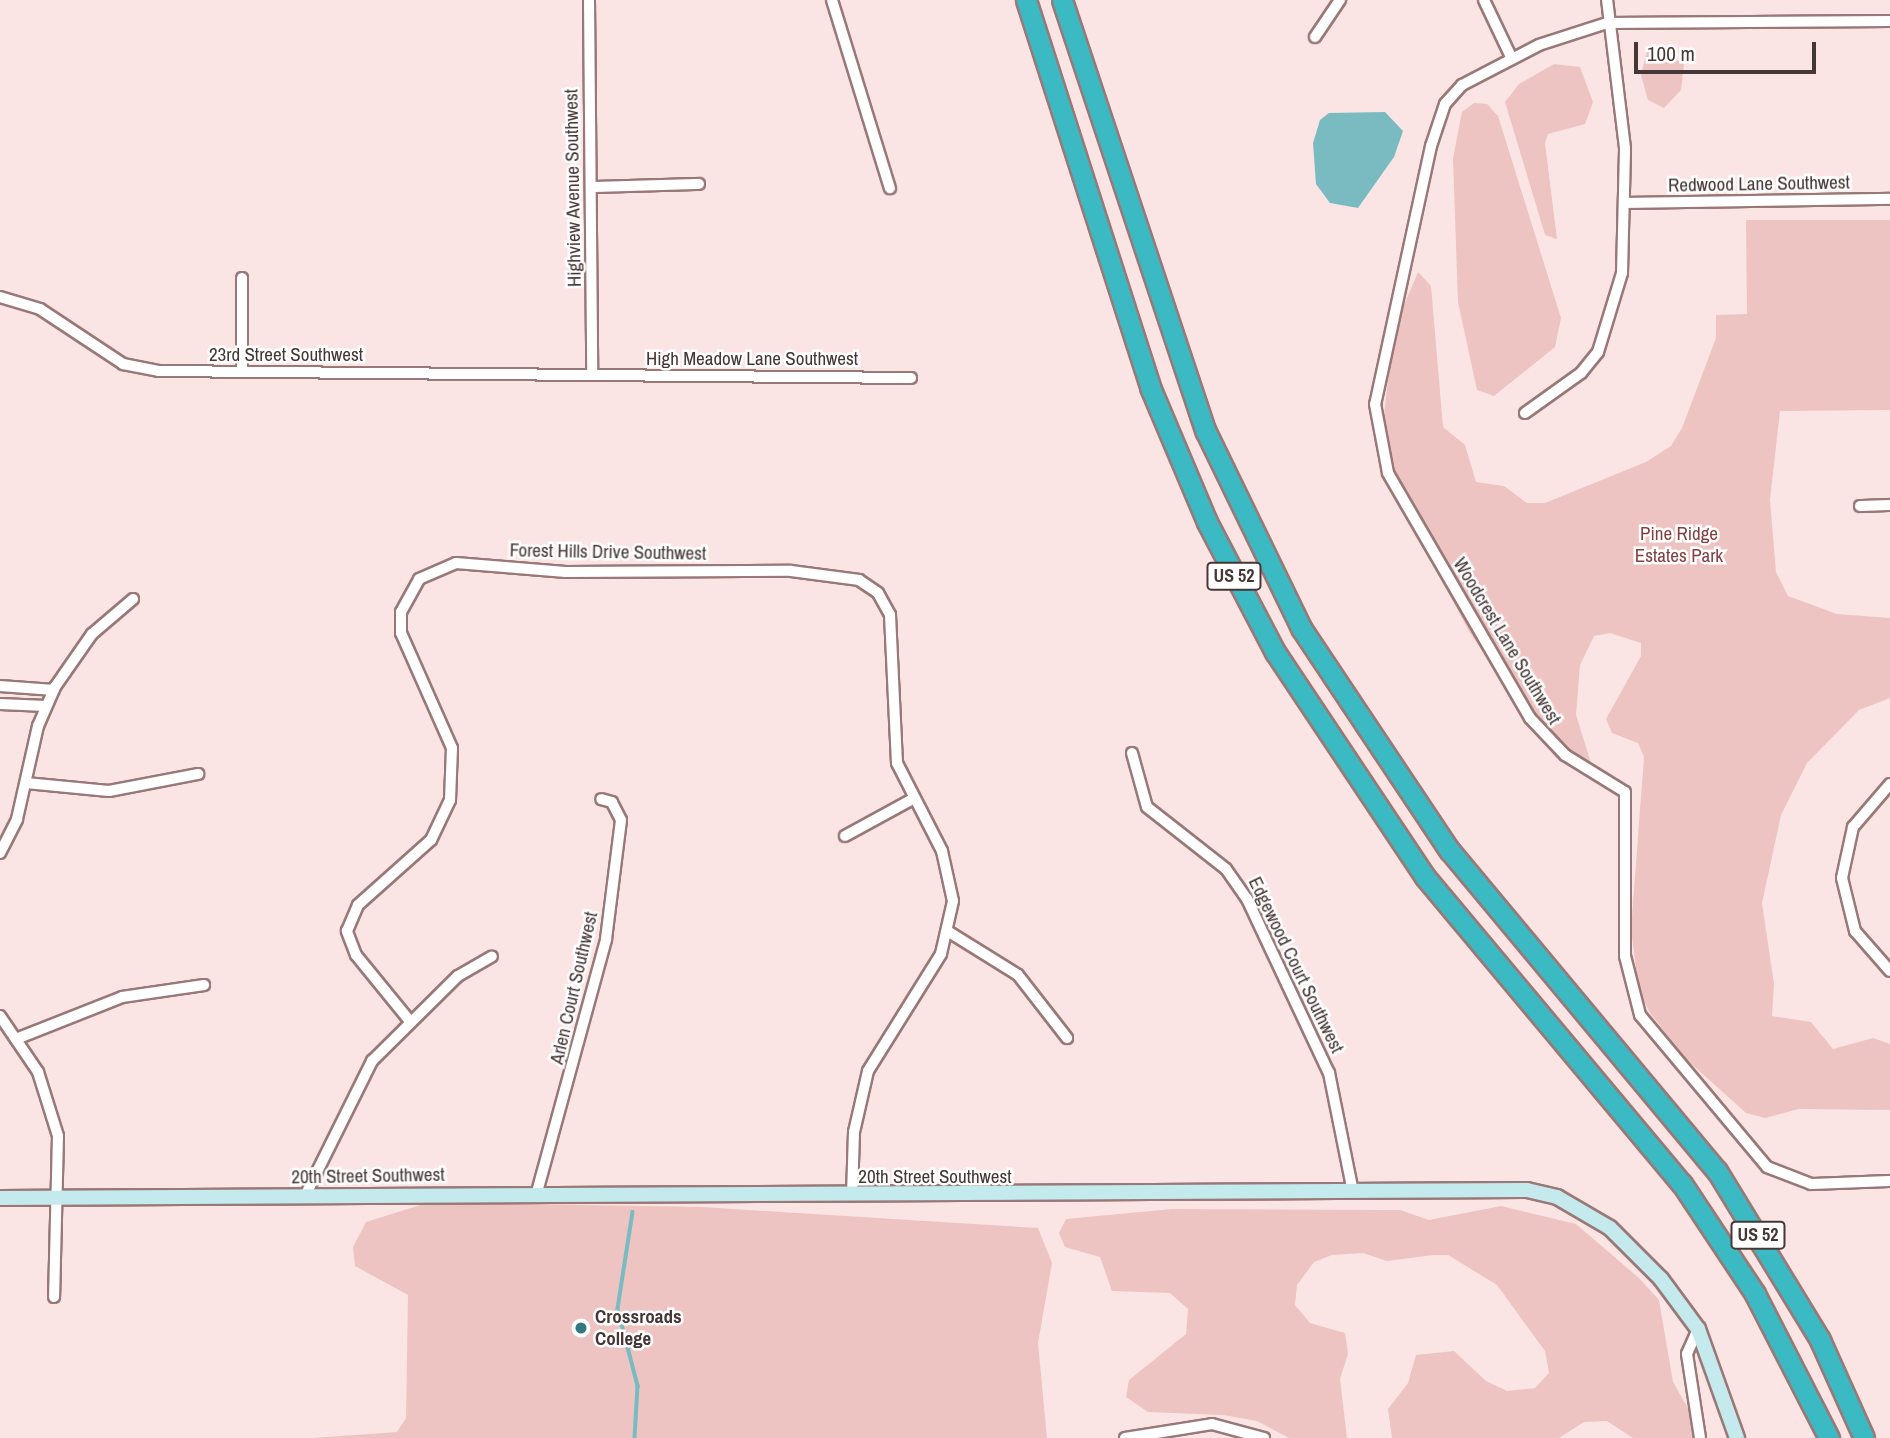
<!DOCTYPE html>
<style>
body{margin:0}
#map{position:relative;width:1890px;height:1438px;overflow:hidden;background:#fbe5e4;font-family:"Archivo Narrow",sans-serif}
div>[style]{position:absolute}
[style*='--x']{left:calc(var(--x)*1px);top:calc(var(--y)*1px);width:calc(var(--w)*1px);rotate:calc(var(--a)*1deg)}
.green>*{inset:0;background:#edc4c2}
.water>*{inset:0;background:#79bbc1}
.stream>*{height:3.5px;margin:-1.75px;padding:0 1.75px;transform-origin:1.75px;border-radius:1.75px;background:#79bbc1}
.roads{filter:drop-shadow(2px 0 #997977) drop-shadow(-2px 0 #997977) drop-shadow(0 2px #997977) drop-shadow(0 -2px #997977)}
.street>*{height:10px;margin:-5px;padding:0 5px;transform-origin:5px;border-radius:5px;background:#fff}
.secondary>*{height:14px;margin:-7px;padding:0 7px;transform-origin:7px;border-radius:7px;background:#c4eaed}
.highway>*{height:19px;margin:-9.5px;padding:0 9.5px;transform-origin:9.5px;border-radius:9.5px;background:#3cbac4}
.dots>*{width:19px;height:19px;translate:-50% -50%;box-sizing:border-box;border:4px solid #fff;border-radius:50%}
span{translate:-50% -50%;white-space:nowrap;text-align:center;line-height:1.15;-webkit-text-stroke:5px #fff;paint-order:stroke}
.shield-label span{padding:2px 5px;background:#fff;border:2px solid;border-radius:5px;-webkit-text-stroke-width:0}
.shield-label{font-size:18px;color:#453736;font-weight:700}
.street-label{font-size:19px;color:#453736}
.park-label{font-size:19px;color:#853e3e}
.poi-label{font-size:19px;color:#453736;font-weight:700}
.left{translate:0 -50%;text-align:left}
.scale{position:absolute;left:1634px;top:42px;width:182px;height:32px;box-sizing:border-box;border:4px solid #453736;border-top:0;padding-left:9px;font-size:21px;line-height:24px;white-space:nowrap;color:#453736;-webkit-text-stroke:5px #fff;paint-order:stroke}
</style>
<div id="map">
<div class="green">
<div style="clip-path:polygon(1657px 50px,1684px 64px,1681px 90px,1664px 108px,1648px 100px,1641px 75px,1647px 51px)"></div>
<div style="clip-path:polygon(1554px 64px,1580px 67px,1593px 102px,1585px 124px,1548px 134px,1545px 143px,1557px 239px,1545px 235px,1505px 102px,1519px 84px)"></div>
<div style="clip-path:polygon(1474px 103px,1487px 104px,1498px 116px,1561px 318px,1555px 347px,1494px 396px,1477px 390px,1458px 302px,1453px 158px,1462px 112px)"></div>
<div style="clip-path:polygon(1746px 220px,1890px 220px,1890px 410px,1780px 411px,1770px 500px,1776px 572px,1788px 596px,1837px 614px,1890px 618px,1890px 698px,1859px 710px,1807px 763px,1781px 815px,1762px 903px,1774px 984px,1772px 1016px,1811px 1022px,1833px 1049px,1873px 1038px,1890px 1044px,1890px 1110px,1799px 1109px,1765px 1118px,1746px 1113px,1686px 1059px,1650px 1013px,1639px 991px,1631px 929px,1644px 757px,1638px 743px,1612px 733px,1606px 719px,1641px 656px,1641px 643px,1610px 633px,1594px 636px,1580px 665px,1576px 715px,1590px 760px,1583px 769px,1556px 758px,1470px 633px,1406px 514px,1383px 423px,1394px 329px,1418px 272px,1431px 286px,1443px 427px,1465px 445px,1476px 482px,1504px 486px,1527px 503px,1545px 503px,1646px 462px,1671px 446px,1682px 428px,1716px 338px,1716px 315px,1747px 314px)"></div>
<div style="clip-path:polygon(430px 1202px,702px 1207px,1038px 1228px,1052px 1263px,1038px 1343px,1047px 1438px,313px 1438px,397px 1432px,406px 1418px,408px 1295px,355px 1266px,353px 1247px,366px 1222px)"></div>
<div style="clip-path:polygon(1501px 1206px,1576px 1224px,1639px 1278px,1659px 1300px,1673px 1382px,1705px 1438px,1633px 1438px,1607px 1421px,1584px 1422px,1559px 1438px,1392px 1438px,1388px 1409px,1408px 1383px,1416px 1355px,1454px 1351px,1486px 1381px,1507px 1391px,1535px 1388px,1549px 1373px,1545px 1351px,1497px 1285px,1448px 1255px,1434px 1255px,1387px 1261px,1363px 1253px,1332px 1255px,1314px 1262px,1297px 1285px,1295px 1305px,1310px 1323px,1345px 1333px,1348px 1354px,1340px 1379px,1347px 1438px,1289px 1438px,1257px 1421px,1223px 1415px,1148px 1412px,1126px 1397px,1129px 1380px,1186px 1334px,1188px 1309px,1170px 1293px,1112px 1291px,1100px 1257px,1065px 1247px,1059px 1233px,1066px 1219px,1172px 1209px,1400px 1210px,1429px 1220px)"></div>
</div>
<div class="water">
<div style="clip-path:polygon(1385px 112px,1403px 131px,1394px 157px,1358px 208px,1330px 203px,1316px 184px,1313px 143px,1320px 120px,1329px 113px)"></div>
</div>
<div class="stream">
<div style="--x:633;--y:1212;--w:98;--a:98.8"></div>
<div style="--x:618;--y:1309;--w:80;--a:75.4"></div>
<div style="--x:638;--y:1386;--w:52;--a:93.3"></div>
</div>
<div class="roads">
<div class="street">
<div style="--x:589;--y:0;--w:375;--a:89.5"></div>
<div style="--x:832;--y:0;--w:197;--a:72.9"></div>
<div style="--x:1484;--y:0;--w:65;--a:64.6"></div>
<div style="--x:1890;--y:21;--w:283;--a:179.6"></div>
<div style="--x:1607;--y:23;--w:71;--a:162.1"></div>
<div style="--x:1539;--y:45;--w:87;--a:152.5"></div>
<div style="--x:1462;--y:85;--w:25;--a:132"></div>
<div style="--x:1445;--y:104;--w:44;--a:108.4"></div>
<div style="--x:1431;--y:146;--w:264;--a:102.2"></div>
<div style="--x:1375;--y:404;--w:70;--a:79.3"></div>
<div style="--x:1388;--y:473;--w:283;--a:59.9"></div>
<div style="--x:1530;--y:718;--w:51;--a:46.6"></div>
<div style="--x:1565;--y:755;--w:70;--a:31.7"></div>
<div style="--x:1625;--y:792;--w:164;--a:90"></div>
<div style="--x:1625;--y:956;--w:61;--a:75.7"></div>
<div style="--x:1640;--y:1015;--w:198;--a:50.1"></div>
<div style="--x:1767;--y:1167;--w:47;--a:21.1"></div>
<div style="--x:1811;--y:1184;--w:79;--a:-2.2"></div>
<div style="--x:1315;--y:37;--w:45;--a:-56"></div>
<div style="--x:591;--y:187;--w:108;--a:-1.6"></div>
<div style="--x:1628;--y:203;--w:262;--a:-0.9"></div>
<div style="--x:242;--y:278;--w:94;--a:90"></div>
<div style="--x:0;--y:297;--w:42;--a:16.7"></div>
<div style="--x:40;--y:309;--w:100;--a:33.5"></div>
<div style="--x:123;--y:364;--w:36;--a:11"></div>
<div style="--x:158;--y:371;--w:753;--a:0.53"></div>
<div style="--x:1525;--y:413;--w:69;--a:-35.5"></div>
<div style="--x:1581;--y:373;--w:27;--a:-51"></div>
<div style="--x:1598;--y:352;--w:83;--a:-73.1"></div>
<div style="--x:1622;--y:273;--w:125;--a:-88.6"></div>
<div style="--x:1625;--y:148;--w:149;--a:-96.9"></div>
<div style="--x:1860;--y:506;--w:30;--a:-2"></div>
<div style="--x:0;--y:686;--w:54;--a:4.2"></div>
<div style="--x:0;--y:704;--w:46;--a:2.5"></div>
<div style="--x:1132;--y:753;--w:56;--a:74.5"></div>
<div style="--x:1147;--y:807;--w:100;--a:38.1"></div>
<div style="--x:1226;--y:869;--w:37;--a:55"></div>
<div style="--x:1247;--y:899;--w:192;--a:64.8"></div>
<div style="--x:1329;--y:1073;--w:121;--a:78.6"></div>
<div style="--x:26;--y:783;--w:83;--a:5.5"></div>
<div style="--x:109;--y:791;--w:91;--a:-10.8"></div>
<div style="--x:1890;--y:784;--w:57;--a:130.7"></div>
<div style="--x:1853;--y:827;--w:52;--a:102.2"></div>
<div style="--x:1842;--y:878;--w:55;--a:76.2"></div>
<div style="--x:1855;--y:931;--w:53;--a:48.8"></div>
<div style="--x:845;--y:836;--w:75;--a:-28.6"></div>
<div style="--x:0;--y:853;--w:38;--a:-63"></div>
<div style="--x:17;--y:819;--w:95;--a:-77.3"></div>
<div style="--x:38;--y:726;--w:43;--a:-66.4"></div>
<div style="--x:55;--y:687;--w:65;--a:-55.1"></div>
<div style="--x:92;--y:634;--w:54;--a:-40.5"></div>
<div style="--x:949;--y:932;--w:81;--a:31.9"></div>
<div style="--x:1018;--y:975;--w:80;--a:52.1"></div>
<div style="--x:0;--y:1016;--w:68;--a:55.8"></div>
<div style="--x:38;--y:1072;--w:67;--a:72.6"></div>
<div style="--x:58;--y:1136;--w:161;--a:91.4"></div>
<div style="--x:409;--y:1020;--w:84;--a:-129.2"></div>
<div style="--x:356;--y:955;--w:26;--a:-111"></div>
<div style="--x:347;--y:931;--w:28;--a:-67"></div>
<div style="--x:358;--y:905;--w:98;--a:-41.7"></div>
<div style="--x:431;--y:840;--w:44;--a:-64.6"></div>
<div style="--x:450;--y:800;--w:52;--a:-87.8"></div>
<div style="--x:452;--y:748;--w:126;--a:-113.9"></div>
<div style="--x:401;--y:633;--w:21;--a:-90"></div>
<div style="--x:401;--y:612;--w:38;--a:-61"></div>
<div style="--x:419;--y:579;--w:40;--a:-23.4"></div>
<div style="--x:456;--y:563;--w:110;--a:4.7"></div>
<div style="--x:566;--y:572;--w:225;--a:-0.3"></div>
<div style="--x:791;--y:571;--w:69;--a:7.5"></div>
<div style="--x:859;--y:580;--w:23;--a:34"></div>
<div style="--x:878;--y:593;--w:25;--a:61"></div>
<div style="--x:890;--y:615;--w:148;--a:87.3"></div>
<div style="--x:897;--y:763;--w:99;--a:62.9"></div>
<div style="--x:942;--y:851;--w:51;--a:77.6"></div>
<div style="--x:953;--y:901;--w:54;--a:102.8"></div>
<div style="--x:941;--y:954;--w:138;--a:122"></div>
<div style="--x:868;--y:1071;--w:63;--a:102.9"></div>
<div style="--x:854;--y:1132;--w:63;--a:91.8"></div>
<div style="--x:16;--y:1039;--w:114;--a:-21.6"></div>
<div style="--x:122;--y:997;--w:83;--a:-8.3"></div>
<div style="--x:537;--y:1192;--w:262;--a:-74.7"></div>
<div style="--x:606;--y:939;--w:120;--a:-82.8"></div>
<div style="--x:621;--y:820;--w:20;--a:-117"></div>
<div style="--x:612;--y:802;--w:11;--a:-165"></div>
<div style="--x:305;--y:1196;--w:151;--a:-63.6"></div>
<div style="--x:372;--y:1061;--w:121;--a:-44.7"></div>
<div style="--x:458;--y:976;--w:39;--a:-30"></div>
<div style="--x:1698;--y:1329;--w:27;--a:114"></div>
<div style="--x:1687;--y:1354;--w:85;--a:81.2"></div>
<div style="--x:1125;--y:1438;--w:88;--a:-9.1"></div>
<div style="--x:1212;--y:1424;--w:54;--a:15.1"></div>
</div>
<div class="secondary">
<div style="--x:0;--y:1198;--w:1527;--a:-0.3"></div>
<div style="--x:1527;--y:1190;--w:31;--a:13"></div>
<div style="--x:1557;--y:1197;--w:61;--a:30.3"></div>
<div style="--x:1610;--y:1228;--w:72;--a:45"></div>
<div style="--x:1661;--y:1279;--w:62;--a:53.5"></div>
<div style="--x:1698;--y:1329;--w:116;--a:70.3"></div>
</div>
<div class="highway">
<div style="--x:1026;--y:0;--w:406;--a:72.2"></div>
<div style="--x:1150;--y:387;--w:147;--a:67.1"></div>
<div style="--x:1207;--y:522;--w:147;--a:62.4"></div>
<div style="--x:1275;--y:652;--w:270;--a:56.3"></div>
<div style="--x:1425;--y:877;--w:400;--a:50.1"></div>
<div style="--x:1682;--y:1184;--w:132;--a:56.4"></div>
<div style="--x:1755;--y:1294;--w:162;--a:62.8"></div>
<div style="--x:1062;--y:0;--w:455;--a:71.6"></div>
<div style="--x:1206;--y:432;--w:218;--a:64.1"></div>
<div style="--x:1301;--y:628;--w:268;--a:56.3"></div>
<div style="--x:1450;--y:851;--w:417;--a:50.2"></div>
<div style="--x:1717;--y:1171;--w:198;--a:58.6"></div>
<div style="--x:1820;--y:1340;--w:107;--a:65.8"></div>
</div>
</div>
<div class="dots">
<div style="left:581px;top:1328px;background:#30797f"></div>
</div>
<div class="shield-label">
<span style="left:1234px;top:576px">US 52</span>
<span style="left:1758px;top:1235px">US 52</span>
</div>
<div class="street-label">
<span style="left:1759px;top:184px;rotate:-1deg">Redwood Lane Southwest</span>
<span style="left:573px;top:188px;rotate:-91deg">Highview Avenue Southwest</span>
<span style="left:286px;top:355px">23rd Street Southwest</span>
<span style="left:752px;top:359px">High Meadow Lane Southwest</span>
<span style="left:608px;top:552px;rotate:1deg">Forest Hills Drive Southwest</span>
<span style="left:1507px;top:641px;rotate:59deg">Woodcrest Lane Southwest</span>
<span style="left:1296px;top:965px;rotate:64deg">Edgewood Court Southwest</span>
<span style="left:574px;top:988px;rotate:-77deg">Arlen Court Southwest</span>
<span style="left:368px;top:1176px;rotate:-1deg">20th Street Southwest</span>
<span style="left:935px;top:1177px">20th Street Southwest</span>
</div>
<div class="park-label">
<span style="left:1679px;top:545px">Pine Ridge<br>Estates Park</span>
</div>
<div class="poi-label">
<span class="left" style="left:595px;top:1328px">Crossroads<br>College</span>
</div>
<div class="scale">100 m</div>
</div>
